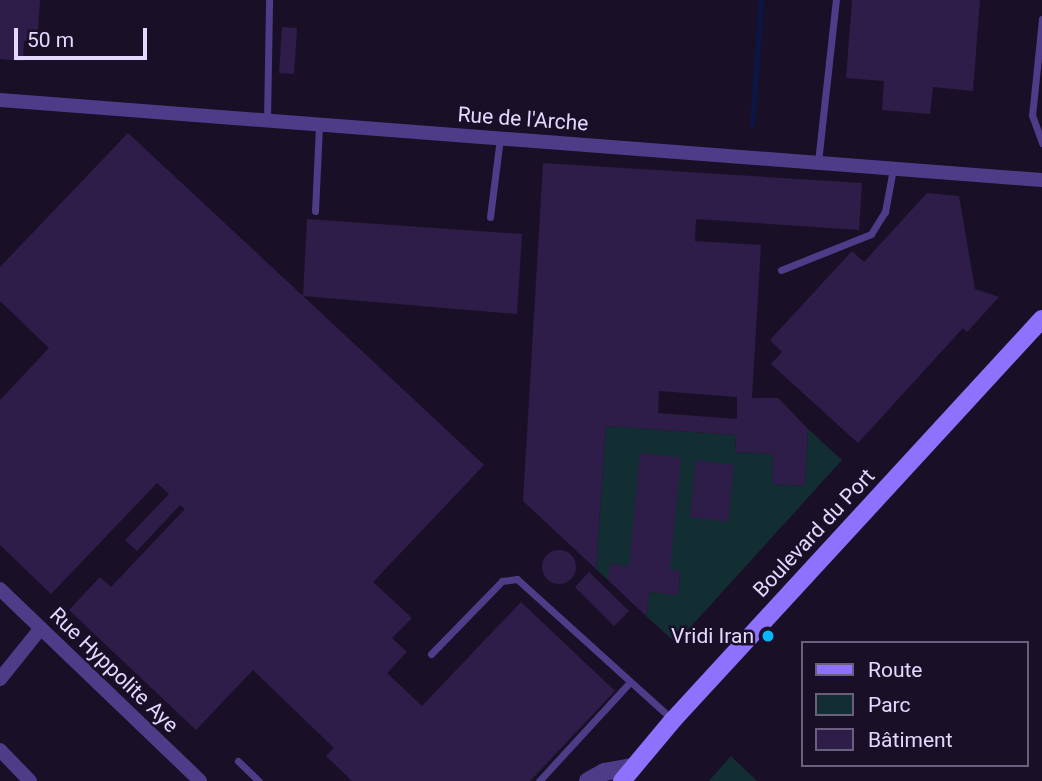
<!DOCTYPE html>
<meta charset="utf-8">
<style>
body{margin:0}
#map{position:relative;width:1042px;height:781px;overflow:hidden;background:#191028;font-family:Roboto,sans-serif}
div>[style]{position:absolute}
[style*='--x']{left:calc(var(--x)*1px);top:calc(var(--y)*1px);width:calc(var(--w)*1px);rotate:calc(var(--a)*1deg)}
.green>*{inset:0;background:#132e32}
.stream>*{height:5px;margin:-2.5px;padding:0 2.5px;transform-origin:2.5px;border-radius:2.5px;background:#0b1646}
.building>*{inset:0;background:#2e1d49}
.round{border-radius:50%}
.service>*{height:7px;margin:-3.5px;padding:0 3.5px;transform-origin:3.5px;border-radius:3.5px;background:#4d3c87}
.minor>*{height:14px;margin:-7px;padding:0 7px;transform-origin:7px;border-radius:7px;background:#4d3c87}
.tertiary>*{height:18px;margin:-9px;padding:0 9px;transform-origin:9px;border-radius:9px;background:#4d3c87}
.secondary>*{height:18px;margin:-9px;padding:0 9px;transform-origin:9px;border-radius:9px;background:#8e71fd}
.dots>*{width:19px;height:19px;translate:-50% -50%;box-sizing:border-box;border:4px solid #191028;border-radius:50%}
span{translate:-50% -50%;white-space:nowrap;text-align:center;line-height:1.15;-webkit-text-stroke:5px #191028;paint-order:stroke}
.street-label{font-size:21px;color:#e4d8fe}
.poi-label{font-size:21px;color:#e4d8fe}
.right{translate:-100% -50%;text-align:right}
.legend{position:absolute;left:801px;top:641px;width:228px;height:126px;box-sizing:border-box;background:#191028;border:2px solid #6a607e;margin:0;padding:9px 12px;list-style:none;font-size:21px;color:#e4d8fe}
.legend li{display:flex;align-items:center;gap:14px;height:35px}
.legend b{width:35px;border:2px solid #6a607e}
.scale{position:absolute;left:14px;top:28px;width:133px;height:32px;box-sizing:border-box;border:4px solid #e4d8fe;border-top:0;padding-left:9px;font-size:21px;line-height:24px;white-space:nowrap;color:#e4d8fe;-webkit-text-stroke:5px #191028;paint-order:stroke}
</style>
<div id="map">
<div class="green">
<div style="clip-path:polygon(606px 426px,736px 435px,735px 452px,773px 454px,772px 484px,805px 486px,808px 429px,842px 460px,676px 643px,646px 616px,650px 592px,678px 595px,680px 572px,611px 564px,608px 580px,596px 569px)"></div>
<div style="clip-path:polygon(731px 756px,757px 781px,709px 781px)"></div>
</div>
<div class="stream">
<div style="--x:752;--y:124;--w:124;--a:-85.8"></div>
</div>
<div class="building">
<div style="clip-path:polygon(0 0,40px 0,37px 42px,24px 41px,23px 61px,0 59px)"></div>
<div style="clip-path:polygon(852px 0,980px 0,973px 91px,933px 87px,930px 114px,882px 110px,884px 81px,846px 78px)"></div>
<div style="clip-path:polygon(282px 27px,297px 28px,294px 74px,279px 73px)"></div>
<div style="clip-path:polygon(128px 133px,303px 296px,307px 219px,522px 234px,517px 314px,303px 296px,484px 465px,373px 582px,412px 618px,392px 638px,407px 652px,387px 673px,422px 706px,521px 602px,615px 691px,530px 781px,352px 781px,326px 756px,334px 748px,253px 670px,196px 730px,69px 610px,100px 577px,111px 587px,185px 509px,180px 505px,137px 551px,125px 540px,169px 494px,157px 483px,51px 594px,0 545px,0 400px,49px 348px,0 301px,0 267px)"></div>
<div style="clip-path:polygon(evenodd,543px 163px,862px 183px,859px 230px,696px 219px,695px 241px,761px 245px,752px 398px,778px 398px,808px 429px,805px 486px,772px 484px,773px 454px,735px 452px,736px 435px,606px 426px,596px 569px,523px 501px,543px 163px,659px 391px,737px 397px,737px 419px,658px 413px,659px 391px)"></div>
<div style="clip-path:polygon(927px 193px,959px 196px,975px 289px,999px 297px,967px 332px,963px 328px,858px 443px,771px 364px,782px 352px,770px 340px,852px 251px,864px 262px)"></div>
<div style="clip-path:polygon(640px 453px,681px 458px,670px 570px,680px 571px,678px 595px,650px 592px,646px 616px,608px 580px,610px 564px,629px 566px)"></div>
<div style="clip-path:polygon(696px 460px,734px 465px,728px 522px,690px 517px)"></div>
<div class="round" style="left:542px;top:550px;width:34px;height:34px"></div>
<div style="clip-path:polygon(589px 572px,629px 611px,614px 626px,575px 587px)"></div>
</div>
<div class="service">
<div style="--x:1042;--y:19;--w:97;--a:95.9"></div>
<div style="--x:1032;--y:115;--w:30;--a:70"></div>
<div style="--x:267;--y:120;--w:120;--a:-89"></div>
<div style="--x:818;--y:162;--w:163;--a:-83.7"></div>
<div style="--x:315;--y:211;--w:86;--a:-87.3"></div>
<div style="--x:490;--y:217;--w:80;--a:-82.8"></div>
<div style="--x:781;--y:270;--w:97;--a:-21.8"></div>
<div style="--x:871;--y:234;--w:26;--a:-58"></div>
<div style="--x:885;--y:212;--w:44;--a:-79.5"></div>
<div style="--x:431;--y:654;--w:102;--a:-45.8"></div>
<div style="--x:502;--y:581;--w:15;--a:-8"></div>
<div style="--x:517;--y:579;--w:210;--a:42.1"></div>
<div style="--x:238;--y:761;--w:29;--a:44"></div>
<div style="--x:539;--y:781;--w:133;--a:-47.4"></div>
</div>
<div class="minor">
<div style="--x:0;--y:100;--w:1045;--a:4.39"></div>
<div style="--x:0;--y:589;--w:277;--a:43.8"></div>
<div style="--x:0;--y:679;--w:65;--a:-51.2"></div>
<div style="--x:0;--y:750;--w:43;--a:45.9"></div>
</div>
<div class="tertiary">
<div style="--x:588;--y:781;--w:18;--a:-29"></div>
<div style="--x:604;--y:772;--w:28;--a:-10"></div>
</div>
<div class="secondary">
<div style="--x:622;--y:781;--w:80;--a:-50.1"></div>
<div style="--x:673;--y:720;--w:545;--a:-47.38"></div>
</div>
<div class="dots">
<div style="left:768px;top:636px;background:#07b6fc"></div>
</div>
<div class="street-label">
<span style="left:523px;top:119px;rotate:4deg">Rue de l'Arche</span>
<span style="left:814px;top:533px;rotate:-47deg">Boulevard du Port</span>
<span style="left:114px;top:670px;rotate:44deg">Rue Hyppolite Aye</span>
</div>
<div class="poi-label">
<span class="right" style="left:754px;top:636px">Vridi Iran</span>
</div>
<ul class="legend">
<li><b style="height:9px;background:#8e71fd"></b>Route</li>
<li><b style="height:19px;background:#132e32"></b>Parc</li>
<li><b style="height:19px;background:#2e1d49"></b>Bâtiment</li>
</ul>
<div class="scale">50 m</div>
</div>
